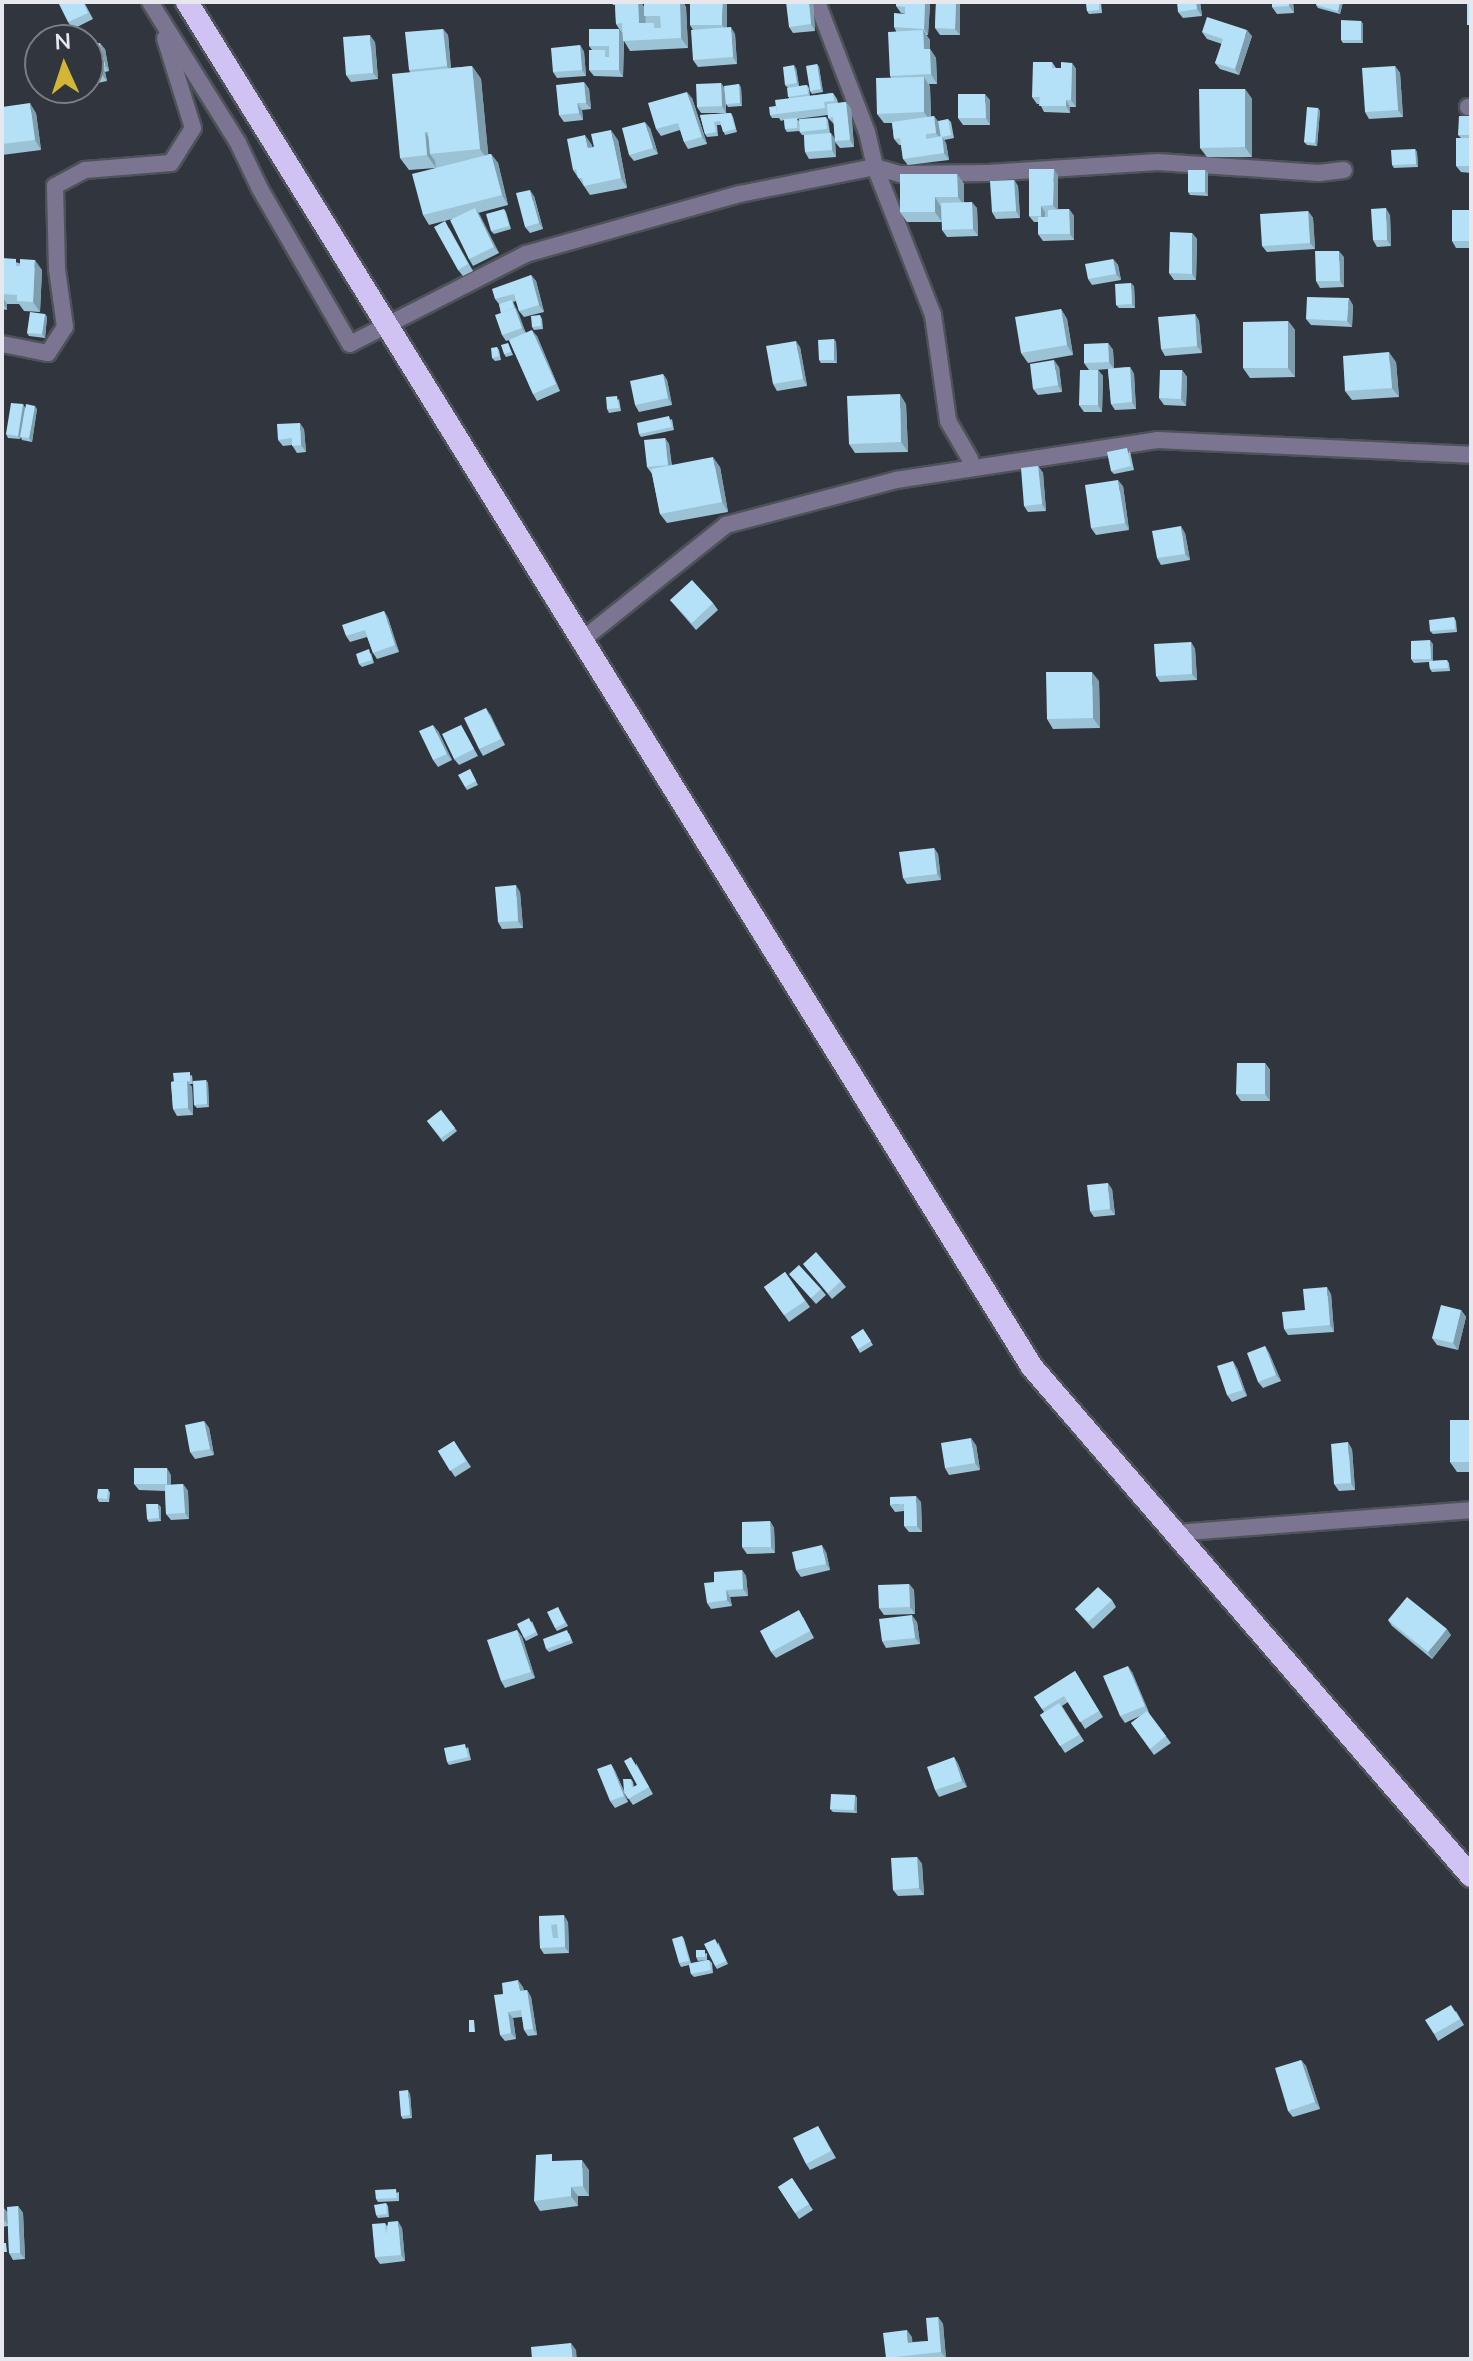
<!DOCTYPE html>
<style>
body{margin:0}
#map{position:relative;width:1473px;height:2361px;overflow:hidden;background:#31353d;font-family:"Nunito Sans",sans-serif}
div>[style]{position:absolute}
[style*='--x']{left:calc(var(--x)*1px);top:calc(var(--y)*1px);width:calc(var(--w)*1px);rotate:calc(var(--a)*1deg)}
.roads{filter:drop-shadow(2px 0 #4e5259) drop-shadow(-2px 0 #4e5259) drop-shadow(0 2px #4e5259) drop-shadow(0 -2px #4e5259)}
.minor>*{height:16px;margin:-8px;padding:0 8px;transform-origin:8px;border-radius:8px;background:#7c7591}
.trunk>*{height:22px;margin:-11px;padding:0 11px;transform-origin:11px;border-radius:11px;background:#d0c3f4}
.wall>*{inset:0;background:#9bc2d5}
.shaded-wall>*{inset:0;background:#7e9eae}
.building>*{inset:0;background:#b4e1f8}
span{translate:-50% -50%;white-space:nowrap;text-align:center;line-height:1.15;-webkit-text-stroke:8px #31353d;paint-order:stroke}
.frame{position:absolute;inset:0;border:4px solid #e6e8ed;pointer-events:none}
.north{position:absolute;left:24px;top:24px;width:80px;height:80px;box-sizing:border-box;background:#31353d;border:2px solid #797d83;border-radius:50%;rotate:357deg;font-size:22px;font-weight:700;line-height:32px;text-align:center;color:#e6e8ed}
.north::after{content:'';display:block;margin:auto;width:28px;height:36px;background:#d3b635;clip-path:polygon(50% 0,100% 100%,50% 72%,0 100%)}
</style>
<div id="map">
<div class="roads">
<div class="minor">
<div style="--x:150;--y:2;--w:166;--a:58"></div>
<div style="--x:238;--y:143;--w:51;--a:64.4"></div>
<div style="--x:260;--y:189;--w:179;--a:59.9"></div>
<div style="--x:350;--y:344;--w:198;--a:-27.1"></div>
<div style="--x:526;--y:254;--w:222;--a:-15.7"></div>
<div style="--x:740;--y:194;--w:138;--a:-11.3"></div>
<div style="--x:875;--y:167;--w:26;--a:16"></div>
<div style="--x:900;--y:174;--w:88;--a:-0.7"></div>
<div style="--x:988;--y:173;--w:170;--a:-3.7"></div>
<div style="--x:1158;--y:162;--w:161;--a:3.9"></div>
<div style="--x:1319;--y:173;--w:25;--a:-7"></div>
<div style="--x:817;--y:2;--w:139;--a:69"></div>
<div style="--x:867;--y:132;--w:36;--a:77"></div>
<div style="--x:875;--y:167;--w:159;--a:68.6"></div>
<div style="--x:933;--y:315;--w:107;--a:81.9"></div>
<div style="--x:948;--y:421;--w:44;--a:59.9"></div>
<div style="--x:1468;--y:107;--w:3;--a:0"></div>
<div style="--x:2;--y:344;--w:47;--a:11.1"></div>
<div style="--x:48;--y:353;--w:31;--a:-57"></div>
<div style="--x:65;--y:327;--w:59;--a:-97.9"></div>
<div style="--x:57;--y:269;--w:83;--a:-91.4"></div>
<div style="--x:55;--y:186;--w:34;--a:-28"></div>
<div style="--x:85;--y:170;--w:86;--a:-4.7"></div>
<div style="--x:171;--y:163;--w:41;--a:-57.8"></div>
<div style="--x:193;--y:128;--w:94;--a:-107.3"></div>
<div style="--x:582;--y:640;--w:184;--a:-38.6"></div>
<div style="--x:726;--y:525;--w:176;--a:-14.8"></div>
<div style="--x:896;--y:480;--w:264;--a:-8.7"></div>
<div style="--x:1157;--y:440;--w:314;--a:2.7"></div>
<div style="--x:1175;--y:1533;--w:297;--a:-4.4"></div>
</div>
<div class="trunk">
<div style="--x:187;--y:2;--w:1605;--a:58.24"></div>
<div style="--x:1032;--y:1367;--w:672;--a:49.22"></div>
</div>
</div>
<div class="wall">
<div style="clip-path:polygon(84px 2px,93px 19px,73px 29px,68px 22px)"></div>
<div style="clip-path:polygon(611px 2px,643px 2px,642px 4px,644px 7px,644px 2px,683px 2px,686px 7px,688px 48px,630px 51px,624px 41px,623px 77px,594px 76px,589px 70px,592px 50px,589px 46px,623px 35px,616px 24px,615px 5px,613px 5px)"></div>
<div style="clip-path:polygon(690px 2px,735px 34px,737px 64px,698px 67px,693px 60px,693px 30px,690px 25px)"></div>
<div style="clip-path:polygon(896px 2px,929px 2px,930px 4px,928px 35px,926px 35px,930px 40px,930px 49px,936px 58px,937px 84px,929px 84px,930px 87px,931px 117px,934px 116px,939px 123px,948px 119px,951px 122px,954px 138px,944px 140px,946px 143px,949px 160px,908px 165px,903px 159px,901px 145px,899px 145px,894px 139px,892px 123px,884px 123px,877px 114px,891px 78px,890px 76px,896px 31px,894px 27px,905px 14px,901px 13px,896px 6px)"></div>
<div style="clip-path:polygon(936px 2px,960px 2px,960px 35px,940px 35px,935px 28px)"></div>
<div style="clip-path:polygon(1086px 2px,1101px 2px,1102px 13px,1089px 14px,1087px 11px)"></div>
<div style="clip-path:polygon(1200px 2px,1202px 16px,1183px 18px,1178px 12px)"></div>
<div style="clip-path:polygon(1272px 2px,1293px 2px,1294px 13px,1277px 14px,1272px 7px)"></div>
<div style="clip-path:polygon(1343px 2px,1340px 14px,1318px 8px,1316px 5px)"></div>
<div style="clip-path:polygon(813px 3px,815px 31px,793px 33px,789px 27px)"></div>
<div style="clip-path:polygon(1361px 21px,1363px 24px,1363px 43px,1343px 43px,1341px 40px)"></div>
<div style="clip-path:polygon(443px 29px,448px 35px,451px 68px,472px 66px,481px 79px,488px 154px,491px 154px,498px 163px,508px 205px,478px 213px,499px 253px,473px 266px,469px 259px,452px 219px,429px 225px,423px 215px,435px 168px,409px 170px,400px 158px,410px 72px,409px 70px)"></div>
<div style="clip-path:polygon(1202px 32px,1252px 36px,1239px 75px,1220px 69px,1215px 63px,1222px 44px,1207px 39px)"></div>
<div style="clip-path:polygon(375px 42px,378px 79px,351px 82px,346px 75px)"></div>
<div style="clip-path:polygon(88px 45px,105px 49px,109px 71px,105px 72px,107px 81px,88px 85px)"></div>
<div style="clip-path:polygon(580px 45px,584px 52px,586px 76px,557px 78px,553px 72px)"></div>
<div style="clip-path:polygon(1052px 62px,1056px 68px,1061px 68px,1072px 63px,1076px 69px,1076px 107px,1070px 107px,1070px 113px,1044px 112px,1040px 104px,1037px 104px,1032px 97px)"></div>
<div style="clip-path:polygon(817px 64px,819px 67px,823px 92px,812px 94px,810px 91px)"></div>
<div style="clip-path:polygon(1395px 66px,1400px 73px,1403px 117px,1369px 119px,1365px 112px)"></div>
<div style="clip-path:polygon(evenodd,796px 68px,799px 86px,807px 85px,809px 88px,810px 96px,833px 93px,837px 99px,838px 103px,846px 102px,851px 109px,854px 147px,840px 148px,835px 142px,836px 157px,809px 159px,805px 152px,804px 135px,802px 135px,799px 131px,787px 132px,785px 129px,784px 120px,781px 121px,779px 118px,772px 118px,770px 115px,789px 98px,788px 88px,785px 85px,796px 68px,828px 115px,828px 118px,834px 124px,835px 139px,830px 133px,828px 120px,826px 117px,799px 121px,797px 119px,828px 115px)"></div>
<div style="clip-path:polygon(584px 82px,589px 89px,591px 109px,582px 110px,583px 120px,564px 122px,559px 115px)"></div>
<div style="clip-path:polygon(721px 83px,724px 88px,739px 84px,741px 88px,742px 106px,728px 107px,726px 104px,726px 113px,701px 113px,697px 107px)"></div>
<div style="clip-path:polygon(1245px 89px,1252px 99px,1252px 157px,1207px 157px,1200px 148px)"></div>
<div style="clip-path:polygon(692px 98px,707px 144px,688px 149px,684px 142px,680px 130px,661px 136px,656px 129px)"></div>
<div style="clip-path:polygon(990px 100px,990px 125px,963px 125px,958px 118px)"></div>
<div style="clip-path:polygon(2px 107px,36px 113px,41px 150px,2px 155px)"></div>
<div style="clip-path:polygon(1318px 108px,1320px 111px,1317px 146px,1307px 145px,1304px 142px)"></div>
<div style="clip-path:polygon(731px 113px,733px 117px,737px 132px,725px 135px,721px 125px,717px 125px,718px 136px,707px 137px,705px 134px,700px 115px)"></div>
<div style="clip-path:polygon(1471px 116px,1471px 173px,1461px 172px,1456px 166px,1461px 138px,1458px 135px)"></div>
<div style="clip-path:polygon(650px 128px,658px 154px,634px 161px,629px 155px)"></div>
<div style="clip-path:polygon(618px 140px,627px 188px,590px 195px,573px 170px,592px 145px,592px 147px)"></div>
<div style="clip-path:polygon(1415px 149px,1417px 152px,1418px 167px,1394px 168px,1392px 165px)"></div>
<div style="clip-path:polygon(1205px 170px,1208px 173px,1208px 196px,1190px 195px,1188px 192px)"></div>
<div style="clip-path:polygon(957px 174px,964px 184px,964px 202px,977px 208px,978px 236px,947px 237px,942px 230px,942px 222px,907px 222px,900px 212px)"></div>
<div style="clip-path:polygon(1058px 175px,1058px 209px,1069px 209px,1074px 216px,1074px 240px,1043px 241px,1038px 234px,1038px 222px,1034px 222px,1029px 216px)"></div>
<div style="clip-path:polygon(1014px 180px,1018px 186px,1020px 218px,996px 219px,992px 212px)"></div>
<div style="clip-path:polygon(534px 196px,543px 229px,530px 233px,525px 227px)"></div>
<div style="clip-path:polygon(504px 209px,506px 212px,511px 229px,494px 234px,491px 231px)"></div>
<div style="clip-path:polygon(1308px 211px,1313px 218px,1315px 249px,1267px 252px,1262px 246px)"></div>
<div style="clip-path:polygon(1471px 212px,1471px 248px,1456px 248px,1452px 241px)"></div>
<div style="clip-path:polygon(1390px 215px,1391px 246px,1377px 247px,1373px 240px)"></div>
<div style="clip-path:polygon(449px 228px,473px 271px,463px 276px,458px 270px)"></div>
<div style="clip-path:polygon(1192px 233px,1197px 239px,1196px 280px,1174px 280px,1169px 273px)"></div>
<div style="clip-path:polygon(1344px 257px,1344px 287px,1320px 288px,1316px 281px)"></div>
<div style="clip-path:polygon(2px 258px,42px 270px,40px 312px,24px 311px,19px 304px,7px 304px,7px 310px,2px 309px)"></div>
<div style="clip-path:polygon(1113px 259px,1118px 265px,1121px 280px,1092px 285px,1088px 279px)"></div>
<div style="clip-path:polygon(531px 275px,536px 281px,544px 312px,524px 317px,519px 311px,516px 301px,513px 302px,526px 333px,537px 336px,560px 391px,537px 401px,533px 394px,509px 340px,506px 341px,502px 335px,501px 313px,499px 304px,495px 299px)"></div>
<div style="clip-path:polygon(1134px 286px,1135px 308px,1119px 308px,1116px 305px)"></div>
<div style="clip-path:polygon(1353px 305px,1352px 327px,1311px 325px,1306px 319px)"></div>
<div style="clip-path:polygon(1061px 309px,1067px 319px,1073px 355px,1028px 363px,1021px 353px)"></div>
<div style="clip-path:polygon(45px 314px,47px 317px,45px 338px,29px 336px,27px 333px)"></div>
<div style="clip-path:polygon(1195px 314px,1199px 321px,1202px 353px,1165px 356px,1161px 349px)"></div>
<div style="clip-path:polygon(540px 315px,542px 319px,543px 329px,534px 330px,532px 327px)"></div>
<div style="clip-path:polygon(1288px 321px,1295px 330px,1295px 377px,1250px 378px,1243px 368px)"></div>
<div style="clip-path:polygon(834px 339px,836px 342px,837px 363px,821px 363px,819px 360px)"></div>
<div style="clip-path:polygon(508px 343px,513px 355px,506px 357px,504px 354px)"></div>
<div style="clip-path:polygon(1108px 343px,1113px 350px,1114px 368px,1130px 367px,1134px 374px,1136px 409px,1115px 410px,1111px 404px,1108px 369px,1096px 370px,1098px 370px,1103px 376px,1102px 412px,1084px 412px,1079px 405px,1089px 370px,1084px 363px)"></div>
<div style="clip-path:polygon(497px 347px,499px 350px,501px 360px,495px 361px,492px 358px)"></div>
<div style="clip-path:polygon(800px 347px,807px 386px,777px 391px,773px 384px)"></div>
<div style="clip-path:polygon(1396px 362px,1399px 397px,1352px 400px,1345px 391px)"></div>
<div style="clip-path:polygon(1059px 367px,1062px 392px,1038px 395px,1033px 389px)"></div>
<div style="clip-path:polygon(1182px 370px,1187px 377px,1186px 406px,1164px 405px,1159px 398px)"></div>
<div style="clip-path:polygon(663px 374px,667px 380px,672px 405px,639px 412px,635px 405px)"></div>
<div style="clip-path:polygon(619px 399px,621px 411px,609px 413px,607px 409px)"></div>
<div style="clip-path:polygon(23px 404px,25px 408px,37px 409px,32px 442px,22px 440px,21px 437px,20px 439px,8px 438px,6px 434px)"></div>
<div style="clip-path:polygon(906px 404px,908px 452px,855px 453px,849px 444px)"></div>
<div style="clip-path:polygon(672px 419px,674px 430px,641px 437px,639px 434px)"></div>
<div style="clip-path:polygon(304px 429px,306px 452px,297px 453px,292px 445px,283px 446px,278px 440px)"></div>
<div style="clip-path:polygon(665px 438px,669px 444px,672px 466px,720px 467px,728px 512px,667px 523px,660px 514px,652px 474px,647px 467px)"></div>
<div style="clip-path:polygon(1130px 451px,1134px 470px,1114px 474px,1111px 471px)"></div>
<div style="clip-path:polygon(1038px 466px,1043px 473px,1046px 511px,1028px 512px,1024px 506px)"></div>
<div style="clip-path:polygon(1123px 486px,1129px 530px,1096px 535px,1091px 528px)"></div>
<div style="clip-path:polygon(1185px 533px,1190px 560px,1161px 565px,1157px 558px)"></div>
<div style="clip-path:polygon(670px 600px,713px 603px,718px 610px,696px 630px)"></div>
<div style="clip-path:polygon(384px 611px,388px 618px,399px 652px,377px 659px,373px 653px,367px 637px,350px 642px,346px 636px)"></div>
<div style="clip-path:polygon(1454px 617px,1456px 621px,1457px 632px,1433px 634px,1430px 631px)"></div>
<div style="clip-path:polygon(1191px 642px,1195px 649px,1197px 680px,1160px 682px,1156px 676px)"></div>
<div style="clip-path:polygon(1433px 644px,1433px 661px,1447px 660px,1449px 663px,1450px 671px,1432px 672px,1430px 669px,1429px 662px,1414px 663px,1411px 659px)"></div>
<div style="clip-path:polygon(371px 653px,374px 663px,362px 667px,359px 664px)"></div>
<div style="clip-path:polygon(1099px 681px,1100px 728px,1053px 729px,1047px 719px)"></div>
<div style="clip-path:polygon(490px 714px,505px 745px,483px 756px,479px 749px)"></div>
<div style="clip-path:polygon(461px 725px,478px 756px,459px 765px,454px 759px)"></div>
<div style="clip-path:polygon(438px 731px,452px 760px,438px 767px,433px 760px)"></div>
<div style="clip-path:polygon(470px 769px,478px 785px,467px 790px,465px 787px)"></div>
<div style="clip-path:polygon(934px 848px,938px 854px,941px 880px,907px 884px,903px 878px)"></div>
<div style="clip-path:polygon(520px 892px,523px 928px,502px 929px,498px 922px)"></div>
<div style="clip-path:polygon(1265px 1063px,1270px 1070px,1270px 1101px,1241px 1101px,1236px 1094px)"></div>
<div style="clip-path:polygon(192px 1075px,193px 1084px,189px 1084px,192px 1087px,193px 1115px,177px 1116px,173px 1109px,171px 1082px)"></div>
<div style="clip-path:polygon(206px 1080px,208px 1083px,209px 1107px,197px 1108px,194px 1105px)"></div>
<div style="clip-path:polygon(441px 1110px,457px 1131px,443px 1142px,427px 1121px)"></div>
<div style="clip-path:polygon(1112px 1189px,1115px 1215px,1094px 1217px,1090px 1211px)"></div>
<div style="clip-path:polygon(803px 1264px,841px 1281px,846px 1287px,832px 1299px)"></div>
<div style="clip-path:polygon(785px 1272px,810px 1307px,789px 1322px,764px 1287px)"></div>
<div style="clip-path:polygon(789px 1274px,821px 1289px,826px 1295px,816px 1304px)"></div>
<div style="clip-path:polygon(1331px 1294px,1334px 1332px,1288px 1335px,1284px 1329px,1305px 1310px)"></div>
<div style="clip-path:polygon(1461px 1310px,1466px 1317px,1458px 1350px,1437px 1345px,1432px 1338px)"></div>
<div style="clip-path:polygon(863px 1329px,873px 1345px,860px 1353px,851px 1337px)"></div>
<div style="clip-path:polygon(1265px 1346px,1269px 1353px,1281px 1381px,1263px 1388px,1258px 1382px)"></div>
<div style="clip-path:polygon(1237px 1368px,1247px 1396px,1232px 1402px,1227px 1395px)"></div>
<div style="clip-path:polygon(1471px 1420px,1471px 1472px,1457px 1472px,1450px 1462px)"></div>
<div style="clip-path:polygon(204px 1421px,209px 1428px,214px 1455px,195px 1459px,190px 1452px)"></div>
<div style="clip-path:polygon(454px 1441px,471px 1467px,455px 1477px,438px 1451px)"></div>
<div style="clip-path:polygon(976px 1445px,980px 1470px,949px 1475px,945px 1468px)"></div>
<div style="clip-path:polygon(1352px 1449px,1355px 1490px,1339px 1491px,1334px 1484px)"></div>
<div style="clip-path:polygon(171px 1475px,171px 1485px,183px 1484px,188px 1491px,189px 1519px,171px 1520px,166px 1514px,165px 1491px,139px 1490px,134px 1484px)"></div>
<div style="clip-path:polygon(108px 1489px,110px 1493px,109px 1502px,99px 1502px,97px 1498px)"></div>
<div style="clip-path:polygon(921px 1502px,922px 1532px,909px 1532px,904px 1526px,904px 1511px,895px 1512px,890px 1505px)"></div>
<div style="clip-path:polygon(161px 1507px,161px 1521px,149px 1522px,147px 1519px)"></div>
<div style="clip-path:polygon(770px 1521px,774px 1528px,775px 1553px,747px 1554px,742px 1547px)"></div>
<div style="clip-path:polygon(826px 1552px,830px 1570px,801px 1577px,796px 1570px)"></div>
<div style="clip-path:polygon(742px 1570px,746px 1576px,748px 1596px,730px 1597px,732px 1606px,711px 1609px,707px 1603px,714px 1582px)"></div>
<div style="clip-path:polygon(909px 1584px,914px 1590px,915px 1614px,884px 1615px,879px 1608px)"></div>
<div style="clip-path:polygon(1112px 1600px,1116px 1607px,1093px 1629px,1075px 1609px)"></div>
<div style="clip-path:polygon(558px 1607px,568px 1626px,557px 1631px,555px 1628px)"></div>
<div style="clip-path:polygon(803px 1617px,814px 1638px,776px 1658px,771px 1652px)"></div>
<div style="clip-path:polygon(1388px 1620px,1451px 1635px,1432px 1659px,1392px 1626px)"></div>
<div style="clip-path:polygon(532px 1621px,538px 1635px,526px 1641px,524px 1638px)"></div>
<div style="clip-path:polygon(917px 1622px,920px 1644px,886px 1648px,882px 1641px)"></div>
<div style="clip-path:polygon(517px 1630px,522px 1637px,535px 1678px,505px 1688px,501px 1681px)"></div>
<div style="clip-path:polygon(569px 1633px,573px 1643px,549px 1652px,546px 1649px)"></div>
<div style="clip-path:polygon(1075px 1671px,1103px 1717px,1085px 1729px,1068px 1702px,1062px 1706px,1084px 1741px,1065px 1753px,1040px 1715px,1044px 1712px,1034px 1697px)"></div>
<div style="clip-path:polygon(1132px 1672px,1149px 1713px,1171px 1743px,1154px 1755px,1131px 1723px,1140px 1716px,1125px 1723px,1120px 1716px)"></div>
<div style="clip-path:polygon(468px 1747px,471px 1760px,449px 1765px,447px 1762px)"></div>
<div style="clip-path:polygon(954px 1757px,958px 1764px,967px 1787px,939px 1797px,935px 1790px)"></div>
<div style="clip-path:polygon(636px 1763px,653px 1794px,633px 1805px,624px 1792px,628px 1802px,615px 1808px,610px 1801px,611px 1764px,615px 1771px,624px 1791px,631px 1779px,633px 1782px,634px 1787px,637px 1785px)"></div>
<div style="clip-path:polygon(855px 1795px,857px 1798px,857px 1813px,833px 1812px,830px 1809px)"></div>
<div style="clip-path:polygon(917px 1857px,922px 1864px,924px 1895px,898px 1896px,893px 1890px)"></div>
<div style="clip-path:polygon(539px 1916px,568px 1922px,569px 1953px,544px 1954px,540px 1948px)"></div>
<div style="clip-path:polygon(682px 1936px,684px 1939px,691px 1963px,706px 1960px,698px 1961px,696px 1957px,707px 1953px,707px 1960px,709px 1960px,712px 1963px,713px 1973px,694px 1977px,691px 1974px,689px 1965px,681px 1967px,679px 1963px)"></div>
<div style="clip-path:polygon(718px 1942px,728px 1964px,717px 1969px,715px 1966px)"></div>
<div style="clip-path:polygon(523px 1987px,524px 1991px,527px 1990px,531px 1997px,537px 2035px,528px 2036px,524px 2030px,522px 2017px,513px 2018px,516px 2039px,505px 2041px,500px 2035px,503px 1994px)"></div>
<div style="clip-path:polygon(1456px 2011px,1464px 2025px,1438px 2041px,1434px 2034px)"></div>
<div style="clip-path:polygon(1301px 2060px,1306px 2066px,1320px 2109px,1293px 2117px,1288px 2111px)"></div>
<div style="clip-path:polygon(410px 2094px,412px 2118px,403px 2119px,401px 2116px)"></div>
<div style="clip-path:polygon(818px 2126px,836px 2158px,810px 2170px,806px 2164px)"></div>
<div style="clip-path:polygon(557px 2161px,589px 2170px,589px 2196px,578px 2196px,578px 2206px,540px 2211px,534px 2201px)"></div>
<div style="clip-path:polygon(792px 2178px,813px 2210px,799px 2219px,778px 2187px)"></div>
<div style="clip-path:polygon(399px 2192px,399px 2201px,378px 2202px,376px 2199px)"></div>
<div style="clip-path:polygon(386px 2203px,388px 2206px,389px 2217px,378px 2218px,376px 2215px)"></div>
<div style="clip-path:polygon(18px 2206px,23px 2213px,25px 2259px,13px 2260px,9px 2253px,8px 2226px,2px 2227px,2px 2207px,8px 2213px)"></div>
<div style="clip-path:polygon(385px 2223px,387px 2226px,402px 2228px,405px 2261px,380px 2264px,375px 2257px)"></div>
<div style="clip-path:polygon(938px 2317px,943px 2324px,946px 2359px,887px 2359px,886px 2358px,912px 2337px,912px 2342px,928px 2341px)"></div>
</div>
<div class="shaded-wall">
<div style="clip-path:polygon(638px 2px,640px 2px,645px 8px,646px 33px,639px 23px)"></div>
<div style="clip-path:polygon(680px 2px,683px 2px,686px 7px,688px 48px,681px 38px)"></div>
<div style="clip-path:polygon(723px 2px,727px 2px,727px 32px,722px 25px)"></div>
<div style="clip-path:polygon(809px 2px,812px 2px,813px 3px,815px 31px,811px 24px)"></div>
<div style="clip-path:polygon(925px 2px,929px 2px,930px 4px,928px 35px,924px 29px)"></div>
<div style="clip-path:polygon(956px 2px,960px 3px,960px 35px,955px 29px)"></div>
<div style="clip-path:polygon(1196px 2px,1200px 2px,1202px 16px,1197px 9px)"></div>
<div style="clip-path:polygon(1289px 2px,1293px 2px,1294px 13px,1289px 6px)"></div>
<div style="clip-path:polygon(1340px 2px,1343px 2px,1340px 14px,1338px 11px)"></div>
<div style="clip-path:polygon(1361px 21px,1363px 24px,1363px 43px,1361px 40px)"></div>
<div style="clip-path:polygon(731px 27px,735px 34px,737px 64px,733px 57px)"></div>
<div style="clip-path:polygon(443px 29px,448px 35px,451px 73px,447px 66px)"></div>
<div style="clip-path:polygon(619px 29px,624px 36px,623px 77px,619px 70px)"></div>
<div style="clip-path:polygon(923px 30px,930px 40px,930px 49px,936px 58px,937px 84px,931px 74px,924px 49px)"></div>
<div style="clip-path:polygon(1247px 30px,1252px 36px,1239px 75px,1235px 69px)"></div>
<div style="clip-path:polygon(370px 35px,375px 42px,378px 79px,373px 73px)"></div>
<div style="clip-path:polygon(100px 43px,105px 49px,109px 71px,105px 65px)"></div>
<div style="clip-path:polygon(580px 45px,584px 52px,586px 76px,582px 70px)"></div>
<div style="clip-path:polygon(1072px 63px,1076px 69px,1076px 107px,1071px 100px)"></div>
<div style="clip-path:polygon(817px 64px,819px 67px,823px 92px,821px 89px)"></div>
<div style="clip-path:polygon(100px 65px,105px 72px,107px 81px,102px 75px)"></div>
<div style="clip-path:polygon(794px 65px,796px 68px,799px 86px,797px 83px)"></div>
<div style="clip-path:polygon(472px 66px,481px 79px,489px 162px,480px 149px)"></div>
<div style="clip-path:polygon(1395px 66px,1400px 73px,1403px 117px,1398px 110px)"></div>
<div style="clip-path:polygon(924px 77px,930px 87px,931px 122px,924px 112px)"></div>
<div style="clip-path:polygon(584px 82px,589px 89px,591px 109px,586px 103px)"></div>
<div style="clip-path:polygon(721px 83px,725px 89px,726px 113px,722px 106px)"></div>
<div style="clip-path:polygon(739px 84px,741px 88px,742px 106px,740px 103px)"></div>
<div style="clip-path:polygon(1245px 89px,1252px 99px,1252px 157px,1245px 147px)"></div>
<div style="clip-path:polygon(687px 92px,692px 98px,707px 144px,702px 137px)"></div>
<div style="clip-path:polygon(985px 94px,990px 100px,990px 125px,986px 118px)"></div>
<div style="clip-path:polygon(1066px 100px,1070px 107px,1070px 113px,1066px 106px)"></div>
<div style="clip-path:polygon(846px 102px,851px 109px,854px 147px,850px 140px)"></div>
<div style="clip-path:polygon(30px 103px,36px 113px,41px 150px,35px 140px)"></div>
<div style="clip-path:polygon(577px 103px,582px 110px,583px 120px,579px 113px)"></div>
<div style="clip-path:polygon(1318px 108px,1320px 111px,1317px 146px,1315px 143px)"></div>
<div style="clip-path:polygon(934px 116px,939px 123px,941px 139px,936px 133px)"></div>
<div style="clip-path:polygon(645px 122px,650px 128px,658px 154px,653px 148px)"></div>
<div style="clip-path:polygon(611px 130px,618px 140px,627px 188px,621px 178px)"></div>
<div style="clip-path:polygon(425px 132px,434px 145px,430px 154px,435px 161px,436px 168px,427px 155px)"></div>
<div style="clip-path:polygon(831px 133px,835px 139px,836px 157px,832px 150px)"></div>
<div style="clip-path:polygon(585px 135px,592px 145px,594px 158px,588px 148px)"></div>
<div style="clip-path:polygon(942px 136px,946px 143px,949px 160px,944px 153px)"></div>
<div style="clip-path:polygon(1415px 149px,1417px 152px,1418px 167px,1416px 164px)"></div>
<div style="clip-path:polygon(491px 154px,498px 163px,508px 205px,502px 195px)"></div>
<div style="clip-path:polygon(1054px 169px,1058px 175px,1058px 212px,1053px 205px)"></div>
<div style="clip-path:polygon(1205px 170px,1208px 173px,1208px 196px,1205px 192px)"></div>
<div style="clip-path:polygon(957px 174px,964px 184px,964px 206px,958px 197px)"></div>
<div style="clip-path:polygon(1014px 180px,1018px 186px,1020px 218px,1016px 211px)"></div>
<div style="clip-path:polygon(530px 190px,534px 196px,543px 229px,539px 223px)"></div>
<div style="clip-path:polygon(935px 197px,941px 207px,942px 222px,935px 212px)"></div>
<div style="clip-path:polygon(972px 202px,977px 208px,978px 236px,973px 229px)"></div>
<div style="clip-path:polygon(1041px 206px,1045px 212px,1045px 222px,1041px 216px)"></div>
<div style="clip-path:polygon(475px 208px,480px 215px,499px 253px,494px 247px)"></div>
<div style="clip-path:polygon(1386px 208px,1390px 215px,1391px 246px,1387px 240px)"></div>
<div style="clip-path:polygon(1069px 209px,1074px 216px,1074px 240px,1070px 234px)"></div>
<div style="clip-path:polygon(1308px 211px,1313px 218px,1315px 249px,1310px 243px)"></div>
<div style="clip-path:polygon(1192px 233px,1197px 239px,1196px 280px,1192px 274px)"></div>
<div style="clip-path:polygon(1339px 251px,1344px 257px,1344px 287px,1340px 281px)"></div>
<div style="clip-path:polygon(1113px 259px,1118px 265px,1121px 280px,1116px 274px)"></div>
<div style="clip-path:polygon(35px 260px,42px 270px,40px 312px,33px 302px)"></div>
<div style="clip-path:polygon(531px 275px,536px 281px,544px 312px,539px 305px)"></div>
<div style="clip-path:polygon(1131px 283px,1134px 286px,1135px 308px,1132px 304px)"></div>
<div style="clip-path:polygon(2px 296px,7px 304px,7px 310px,2px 302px)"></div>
<div style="clip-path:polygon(1349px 298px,1353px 305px,1352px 327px,1347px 321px)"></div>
<div style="clip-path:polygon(512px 300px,519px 314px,526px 334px,522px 328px)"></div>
<div style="clip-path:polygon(1061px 309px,1067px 319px,1073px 355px,1067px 345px)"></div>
<div style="clip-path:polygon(45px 314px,47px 317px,45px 338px,42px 334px)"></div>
<div style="clip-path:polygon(1195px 314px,1199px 321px,1202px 353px,1197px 346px)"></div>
<div style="clip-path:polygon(1288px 321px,1295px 330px,1295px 377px,1288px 368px)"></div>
<div style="clip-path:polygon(532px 330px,537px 336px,560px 391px,556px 384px)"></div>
<div style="clip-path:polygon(834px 339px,836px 342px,837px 363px,834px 360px)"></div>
<div style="clip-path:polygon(796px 341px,800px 347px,807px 386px,803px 379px)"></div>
<div style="clip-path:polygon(1108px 343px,1113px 350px,1114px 369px,1109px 362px)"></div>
<div style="clip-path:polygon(1389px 352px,1396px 362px,1399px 397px,1392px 388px)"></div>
<div style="clip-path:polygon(1054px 360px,1059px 367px,1062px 392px,1058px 385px)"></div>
<div style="clip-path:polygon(1130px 367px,1134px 374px,1136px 409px,1132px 402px)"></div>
<div style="clip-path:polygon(1098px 370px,1103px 376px,1102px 412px,1098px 405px)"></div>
<div style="clip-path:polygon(1182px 370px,1187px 377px,1186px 406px,1181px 399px)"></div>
<div style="clip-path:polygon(663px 374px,667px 380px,672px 405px,668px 398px)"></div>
<div style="clip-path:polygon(900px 394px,906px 404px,908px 452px,901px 442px)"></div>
<div style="clip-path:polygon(23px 404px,25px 408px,20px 439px,18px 436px)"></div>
<div style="clip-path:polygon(35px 406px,37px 409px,32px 442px,29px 438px)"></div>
<div style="clip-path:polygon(300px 423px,304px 429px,306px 452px,301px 445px)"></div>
<div style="clip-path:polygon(665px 438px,669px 444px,672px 472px,668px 465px)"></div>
<div style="clip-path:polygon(713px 457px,720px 467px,728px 512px,722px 502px)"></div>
<div style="clip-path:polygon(1038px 466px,1043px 473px,1046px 511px,1042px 504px)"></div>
<div style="clip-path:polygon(1118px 480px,1123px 486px,1129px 530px,1125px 523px)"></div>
<div style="clip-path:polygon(1181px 526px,1185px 533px,1190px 560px,1185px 554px)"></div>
<div style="clip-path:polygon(384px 611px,388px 618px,399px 652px,395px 645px)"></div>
<div style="clip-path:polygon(1430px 640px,1433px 644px,1433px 662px,1431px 659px)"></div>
<div style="clip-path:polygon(1191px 642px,1195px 649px,1197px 680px,1192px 674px)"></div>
<div style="clip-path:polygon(1092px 672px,1099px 681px,1100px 728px,1093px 718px)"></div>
<div style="clip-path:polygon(486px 708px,490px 714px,505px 745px,501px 739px)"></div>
<div style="clip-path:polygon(433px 725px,438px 731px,452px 760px,447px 754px)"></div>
<div style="clip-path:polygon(934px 848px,938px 854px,941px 880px,937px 874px)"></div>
<div style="clip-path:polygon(516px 885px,520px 892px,523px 928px,518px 921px)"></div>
<div style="clip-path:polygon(1265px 1063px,1270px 1070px,1270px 1101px,1265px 1094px)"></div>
<div style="clip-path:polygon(206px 1080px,208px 1083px,209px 1107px,207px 1104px)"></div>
<div style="clip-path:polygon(187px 1081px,192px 1087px,193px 1115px,188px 1108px)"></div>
<div style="clip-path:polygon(1108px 1183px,1112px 1189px,1115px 1215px,1110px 1209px)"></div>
<div style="clip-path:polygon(1327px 1287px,1331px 1294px,1334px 1332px,1330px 1325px)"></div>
<div style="clip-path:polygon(1461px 1310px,1466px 1317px,1458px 1350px,1453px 1343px)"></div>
<div style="clip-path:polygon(1265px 1346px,1269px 1353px,1281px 1381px,1276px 1375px)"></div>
<div style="clip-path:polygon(1233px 1361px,1237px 1368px,1247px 1396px,1243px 1390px)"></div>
<div style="clip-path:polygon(204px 1421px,209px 1428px,214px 1455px,210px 1449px)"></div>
<div style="clip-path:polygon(971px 1438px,976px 1445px,980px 1470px,975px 1463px)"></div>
<div style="clip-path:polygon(1348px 1442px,1352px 1449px,1355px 1490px,1351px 1483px)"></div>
<div style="clip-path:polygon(167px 1468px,171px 1475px,171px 1491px,167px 1484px)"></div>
<div style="clip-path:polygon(183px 1484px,188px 1491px,189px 1519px,185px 1513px)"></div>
<div style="clip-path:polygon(916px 1496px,921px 1502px,922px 1532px,917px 1526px)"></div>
<div style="clip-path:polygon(158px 1504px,161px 1507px,161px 1521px,159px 1518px)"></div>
<div style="clip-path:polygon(770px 1521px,774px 1528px,775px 1553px,771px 1547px)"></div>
<div style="clip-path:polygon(822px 1545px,826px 1552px,830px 1570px,826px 1564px)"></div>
<div style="clip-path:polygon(742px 1570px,746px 1576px,748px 1596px,743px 1589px)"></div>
<div style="clip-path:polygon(909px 1584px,914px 1590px,915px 1614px,910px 1607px)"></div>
<div style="clip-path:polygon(726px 1590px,730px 1597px,732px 1606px,727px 1600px)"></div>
<div style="clip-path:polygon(912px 1615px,917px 1622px,920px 1644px,915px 1638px)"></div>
<div style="clip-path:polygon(1447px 1629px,1451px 1635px,1432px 1659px,1428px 1652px)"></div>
<div style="clip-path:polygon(517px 1630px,522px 1637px,535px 1678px,531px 1672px)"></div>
<div style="clip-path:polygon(1128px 1666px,1132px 1672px,1149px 1712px,1145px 1706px)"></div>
<div style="clip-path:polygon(954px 1757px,958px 1764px,967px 1787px,962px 1781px)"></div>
<div style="clip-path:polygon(611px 1764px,615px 1771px,628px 1802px,624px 1796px)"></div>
<div style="clip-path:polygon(855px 1795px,857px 1798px,857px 1813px,854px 1810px)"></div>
<div style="clip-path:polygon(917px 1857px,922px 1864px,924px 1895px,919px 1888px)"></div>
<div style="clip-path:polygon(564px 1915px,568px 1922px,569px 1953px,565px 1947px)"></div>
<div style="clip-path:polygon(518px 1980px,523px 1987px,524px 1998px,520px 1991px)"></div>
<div style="clip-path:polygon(527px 1990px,531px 1997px,537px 2035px,533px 2029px)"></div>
<div style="clip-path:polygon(508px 2012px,513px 2018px,516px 2039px,511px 2033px)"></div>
<div style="clip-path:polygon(1301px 2060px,1306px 2066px,1320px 2109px,1315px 2102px)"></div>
<div style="clip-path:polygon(408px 2090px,410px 2094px,412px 2118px,410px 2115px)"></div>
<div style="clip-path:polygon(2px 2155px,4px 2178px,2px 2175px)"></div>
<div style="clip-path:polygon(582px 2160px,589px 2170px,589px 2196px,583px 2186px)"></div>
<div style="clip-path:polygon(571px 2187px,578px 2196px,578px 2206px,571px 2196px)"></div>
<div style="clip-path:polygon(18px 2206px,23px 2213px,25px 2259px,20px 2253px)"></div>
<div style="clip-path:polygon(3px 2207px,8px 2213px,9px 2226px,4px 2220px)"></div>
<div style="clip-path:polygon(398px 2221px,402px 2228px,405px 2261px,401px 2255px)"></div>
<div style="clip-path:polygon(938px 2317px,943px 2324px,946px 2359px,941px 2352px)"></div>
<div style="clip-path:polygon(907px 2330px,912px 2337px,913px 2349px,908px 2343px)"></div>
<div style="clip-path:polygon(571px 2343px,576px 2350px,577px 2359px,573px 2359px)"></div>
</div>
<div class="building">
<div style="clip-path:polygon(58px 2px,83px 2px,88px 13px,68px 22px)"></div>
<div style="clip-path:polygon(615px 2px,638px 2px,639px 23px,654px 23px,654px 28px,661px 28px,660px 16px,644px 16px,644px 2px,680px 2px,681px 38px,623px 41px,622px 23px,616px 24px)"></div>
<div style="clip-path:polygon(690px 2px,723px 2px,722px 25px,690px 25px)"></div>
<div style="clip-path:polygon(786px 2px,809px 2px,811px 24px,789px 27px)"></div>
<div style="clip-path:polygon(896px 2px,925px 2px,924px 29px,894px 27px,894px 13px,905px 14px,905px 7px,896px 6px)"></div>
<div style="clip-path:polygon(936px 2px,956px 2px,955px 29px,935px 28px)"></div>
<div style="clip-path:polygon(1086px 2px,1099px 2px,1099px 10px,1087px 11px)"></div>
<div style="clip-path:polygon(1177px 2px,1196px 2px,1197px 9px,1178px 12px)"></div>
<div style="clip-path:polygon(1272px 2px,1289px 2px,1289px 6px,1272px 7px)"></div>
<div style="clip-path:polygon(1317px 2px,1340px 2px,1338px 11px,1316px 5px)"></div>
<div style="clip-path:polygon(1467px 2px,1471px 2px,1471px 25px,1467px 25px)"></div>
<div style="clip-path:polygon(1207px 17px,1247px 30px,1235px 69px,1215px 63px,1223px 39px,1202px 32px)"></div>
<div style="clip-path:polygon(1341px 20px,1361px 21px,1361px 40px,1341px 40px)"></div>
<div style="clip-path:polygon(731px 27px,733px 57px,693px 60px,691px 30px)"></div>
<div style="clip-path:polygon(443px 29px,447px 66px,409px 70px,405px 32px)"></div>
<div style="clip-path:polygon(589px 29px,619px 29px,619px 70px,589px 70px,589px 50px,605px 50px,605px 57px,609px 57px,609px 46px,589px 46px)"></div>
<div style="clip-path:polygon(923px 30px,924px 49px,930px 49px,931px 74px,890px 76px,888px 32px)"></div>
<div style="clip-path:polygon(370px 35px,373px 73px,346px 75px,343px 37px)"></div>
<div style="clip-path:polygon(100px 43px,105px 65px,100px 65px,102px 75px,88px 78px,88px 45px)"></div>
<div style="clip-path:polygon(580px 45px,582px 70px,553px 72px,551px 48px)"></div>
<div style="clip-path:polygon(1033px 62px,1052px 62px,1052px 68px,1061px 68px,1061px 62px,1072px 63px,1071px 100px,1066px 100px,1066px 106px,1039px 106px,1040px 97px,1032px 97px)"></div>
<div style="clip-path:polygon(817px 64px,821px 89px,810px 91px,806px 66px)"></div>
<div style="clip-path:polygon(794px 65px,797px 83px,785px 85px,783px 67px)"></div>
<div style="clip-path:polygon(472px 66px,480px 149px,430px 154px,428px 132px,425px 132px,427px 155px,400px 158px,392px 74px)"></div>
<div style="clip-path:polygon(1395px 66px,1398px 110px,1365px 112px,1362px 68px)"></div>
<div style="clip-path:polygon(924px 77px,924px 112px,877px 114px,876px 78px)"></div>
<div style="clip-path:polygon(584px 82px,586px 103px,577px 103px,579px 113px,559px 115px,556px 85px)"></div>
<div style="clip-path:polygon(721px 83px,722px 106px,697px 107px,696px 84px)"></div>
<div style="clip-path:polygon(739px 84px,740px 103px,726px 104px,724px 86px)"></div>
<div style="clip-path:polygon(807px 85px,808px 94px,788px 97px,787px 88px)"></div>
<div style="clip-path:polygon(1199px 89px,1245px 89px,1245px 147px,1200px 148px)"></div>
<div style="clip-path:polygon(687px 92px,702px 137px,684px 142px,678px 123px,656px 129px,648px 103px)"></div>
<div style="clip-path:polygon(833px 93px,834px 101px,824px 102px,825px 108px,777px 114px,775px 100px)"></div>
<div style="clip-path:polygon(958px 94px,985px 94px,986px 118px,958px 118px)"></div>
<div style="clip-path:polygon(846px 102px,850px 140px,835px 141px,833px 117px,828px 118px,827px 104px)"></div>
<div style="clip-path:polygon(30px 103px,35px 140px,2px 144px,2px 126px,4px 129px,2px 120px,2px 107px)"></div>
<div style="clip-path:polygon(776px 106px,777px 114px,770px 115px,769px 107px)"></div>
<div style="clip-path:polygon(1307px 107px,1318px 108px,1315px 143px,1304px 142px)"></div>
<div style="clip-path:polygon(731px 113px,735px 129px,723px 132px,720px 121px,714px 122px,716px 132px,705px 134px,700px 115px)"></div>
<div style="clip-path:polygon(934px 116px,936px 133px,926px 134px,926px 139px,942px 136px,944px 153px,903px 159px,900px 138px,894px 139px,892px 122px)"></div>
<div style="clip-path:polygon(1459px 116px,1471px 116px,1471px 135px,1458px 135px)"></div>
<div style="clip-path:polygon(826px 117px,827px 129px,800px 132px,799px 119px)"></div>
<div style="clip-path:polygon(797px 118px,797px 128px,785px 129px,784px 119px)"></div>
<div style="clip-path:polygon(948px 119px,951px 135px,941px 137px,938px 121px)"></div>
<div style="clip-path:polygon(645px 122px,653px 148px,629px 155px,622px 128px)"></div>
<div style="clip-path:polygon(611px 130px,621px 178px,584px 186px,582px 178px,578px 178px,576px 169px,573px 170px,567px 139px,585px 135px,588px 148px,594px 147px,591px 134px)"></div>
<div style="clip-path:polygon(831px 133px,832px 150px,805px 152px,804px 135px)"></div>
<div style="clip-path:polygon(1456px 138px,1471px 138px,1471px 166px,1456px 166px)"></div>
<div style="clip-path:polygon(1415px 149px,1416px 164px,1392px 165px,1391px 150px)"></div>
<div style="clip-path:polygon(491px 154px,502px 195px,423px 215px,412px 174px)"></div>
<div style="clip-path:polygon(1029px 169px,1054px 169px,1053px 205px,1041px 206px,1041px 216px,1029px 216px)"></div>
<div style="clip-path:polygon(1188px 170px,1205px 170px,1205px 192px,1188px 192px)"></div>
<div style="clip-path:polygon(900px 174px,957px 174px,958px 197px,935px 197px,935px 212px,900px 212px)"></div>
<div style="clip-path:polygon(1014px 180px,1016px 211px,992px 212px,990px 181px)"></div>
<div style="clip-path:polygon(530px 190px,539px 223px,525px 227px,516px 193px)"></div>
<div style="clip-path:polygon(972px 202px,973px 229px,942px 230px,941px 203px)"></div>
<div style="clip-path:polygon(475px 208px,494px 247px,469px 259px,450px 220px)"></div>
<div style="clip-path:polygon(1386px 208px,1387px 240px,1373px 240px,1371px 209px)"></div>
<div style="clip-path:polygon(504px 209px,509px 226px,491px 231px,486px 214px)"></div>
<div style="clip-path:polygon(1069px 209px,1070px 234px,1038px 234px,1038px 217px,1048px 217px,1048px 210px)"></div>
<div style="clip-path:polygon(1452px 210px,1470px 210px,1470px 241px,1452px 241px)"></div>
<div style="clip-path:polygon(1308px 211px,1310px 243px,1262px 246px,1260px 214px)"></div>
<div style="clip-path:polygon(445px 221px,468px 264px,458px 270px,434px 227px)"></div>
<div style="clip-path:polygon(1170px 232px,1192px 233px,1192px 274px,1169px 273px)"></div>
<div style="clip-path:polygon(1315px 251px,1339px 251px,1340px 281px,1316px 281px)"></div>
<div style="clip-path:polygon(2px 258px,16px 259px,16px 266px,20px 266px,20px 259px,35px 260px,33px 302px,17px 301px,17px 295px,2px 294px)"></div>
<div style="clip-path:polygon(1113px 259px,1116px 274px,1088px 279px,1085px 264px)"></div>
<div style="clip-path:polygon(531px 275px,539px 305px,519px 311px,514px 294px,495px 299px,492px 289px)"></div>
<div style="clip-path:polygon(1131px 283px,1132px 304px,1116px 305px,1115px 284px)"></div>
<div style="clip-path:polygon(1307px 297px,1349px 298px,1347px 321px,1306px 319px)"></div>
<div style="clip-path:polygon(512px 300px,514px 308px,501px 313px,499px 304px)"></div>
<div style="clip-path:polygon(515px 308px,522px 328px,502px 335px,495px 315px)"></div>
<div style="clip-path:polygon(1061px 309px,1067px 345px,1021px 353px,1015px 317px)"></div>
<div style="clip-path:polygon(30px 312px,45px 314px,42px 334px,27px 333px)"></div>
<div style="clip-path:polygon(1195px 314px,1197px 346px,1161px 349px,1158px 317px)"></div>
<div style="clip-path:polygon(540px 315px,541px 326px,532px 327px,531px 316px)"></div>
<div style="clip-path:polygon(1288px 321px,1288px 368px,1243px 368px,1243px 322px)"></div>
<div style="clip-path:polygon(532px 330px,556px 384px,533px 394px,509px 340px)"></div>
<div style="clip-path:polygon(834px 339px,834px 360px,819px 360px,818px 340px)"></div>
<div style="clip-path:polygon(796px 341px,803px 379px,773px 384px,766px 346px)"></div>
<div style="clip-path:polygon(508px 343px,511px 352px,504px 354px,501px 345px)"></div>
<div style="clip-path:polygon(1108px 343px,1109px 362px,1084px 363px,1084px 344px)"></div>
<div style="clip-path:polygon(497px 347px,499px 356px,492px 358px,491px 348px)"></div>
<div style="clip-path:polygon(1389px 352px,1392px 388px,1345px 391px,1343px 356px)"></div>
<div style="clip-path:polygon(1054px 360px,1058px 385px,1033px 389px,1030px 364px)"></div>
<div style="clip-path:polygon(1130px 367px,1132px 402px,1111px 404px,1108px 369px)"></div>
<div style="clip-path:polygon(1080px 370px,1098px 370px,1098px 405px,1079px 405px)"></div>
<div style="clip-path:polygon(1160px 370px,1182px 370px,1181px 399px,1159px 398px)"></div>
<div style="clip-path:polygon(663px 374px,668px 398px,635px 405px,630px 381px)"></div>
<div style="clip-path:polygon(900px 394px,901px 442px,849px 444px,847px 396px)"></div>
<div style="clip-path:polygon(617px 396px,619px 408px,607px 409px,606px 397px)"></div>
<div style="clip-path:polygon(11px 403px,23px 404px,18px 436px,6px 434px)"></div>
<div style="clip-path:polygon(26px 404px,35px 406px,29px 438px,20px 437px)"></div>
<div style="clip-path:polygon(669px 416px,672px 427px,639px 434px,637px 423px)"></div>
<div style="clip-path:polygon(300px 423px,301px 445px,292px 446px,292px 438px,278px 440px,277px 424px)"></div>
<div style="clip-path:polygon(665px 438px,668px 465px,647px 467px,644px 440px)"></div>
<div style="clip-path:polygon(1127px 448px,1131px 466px,1111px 471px,1107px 452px)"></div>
<div style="clip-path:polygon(713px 457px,722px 502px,660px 514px,651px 469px)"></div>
<div style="clip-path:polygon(1038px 466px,1042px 504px,1024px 506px,1021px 468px)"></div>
<div style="clip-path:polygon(1118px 480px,1125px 523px,1091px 528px,1085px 485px)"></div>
<div style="clip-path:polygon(1181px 526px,1185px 554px,1157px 558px,1152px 531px)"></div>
<div style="clip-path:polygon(692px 580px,713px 603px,692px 623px,670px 600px)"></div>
<div style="clip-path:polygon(384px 611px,395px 645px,373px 653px,365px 630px,346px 636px,342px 625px)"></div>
<div style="clip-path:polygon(1454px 617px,1455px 629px,1430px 631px,1429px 620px)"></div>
<div style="clip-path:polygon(1430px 640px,1431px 659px,1411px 659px,1411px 641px)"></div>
<div style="clip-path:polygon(1191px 642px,1192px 674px,1156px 676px,1154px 644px)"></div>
<div style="clip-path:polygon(369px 649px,372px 660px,359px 664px,356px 654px)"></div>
<div style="clip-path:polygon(1447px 660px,1448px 668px,1430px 669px,1429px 661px)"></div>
<div style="clip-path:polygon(1046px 672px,1092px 672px,1093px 718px,1047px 719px)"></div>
<div style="clip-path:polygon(486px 708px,501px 739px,479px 749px,464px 718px)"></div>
<div style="clip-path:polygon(433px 725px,447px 754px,433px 760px,419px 731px)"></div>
<div style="clip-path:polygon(461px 725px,474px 749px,454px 759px,442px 734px)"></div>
<div style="clip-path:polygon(470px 769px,476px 781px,465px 787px,458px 775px)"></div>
<div style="clip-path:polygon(934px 848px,937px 874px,903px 878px,899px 852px)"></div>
<div style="clip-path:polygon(516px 885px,518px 921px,498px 922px,495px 887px)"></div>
<div style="clip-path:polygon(1237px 1063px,1265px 1063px,1265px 1094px,1236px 1094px)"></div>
<div style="clip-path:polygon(190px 1072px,190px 1081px,174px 1082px,173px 1073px)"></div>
<div style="clip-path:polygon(206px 1080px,207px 1104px,194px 1105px,193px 1081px)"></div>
<div style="clip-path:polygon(187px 1081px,188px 1108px,173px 1109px,171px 1082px)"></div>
<div style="clip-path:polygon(441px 1110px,455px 1128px,441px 1138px,427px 1121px)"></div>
<div style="clip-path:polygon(1108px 1183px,1110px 1209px,1090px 1211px,1087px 1185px)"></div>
<div style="clip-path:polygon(816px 1252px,841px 1281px,828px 1293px,803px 1264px)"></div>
<div style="clip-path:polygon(799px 1265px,821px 1289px,811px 1298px,789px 1274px)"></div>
<div style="clip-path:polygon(785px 1272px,805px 1301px,784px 1315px,764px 1287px)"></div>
<div style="clip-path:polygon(1327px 1287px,1330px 1325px,1284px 1329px,1282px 1312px,1305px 1310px,1303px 1289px)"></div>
<div style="clip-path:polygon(1441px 1305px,1461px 1310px,1453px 1343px,1432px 1338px)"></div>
<div style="clip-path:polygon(863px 1329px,871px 1341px,858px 1349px,851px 1337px)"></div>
<div style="clip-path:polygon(1265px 1346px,1276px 1375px,1258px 1382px,1247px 1353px)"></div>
<div style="clip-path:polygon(1233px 1361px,1243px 1390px,1227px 1395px,1217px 1366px)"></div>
<div style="clip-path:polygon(1450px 1420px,1471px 1420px,1471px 1462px,1450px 1462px)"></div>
<div style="clip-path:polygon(204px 1421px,210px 1449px,190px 1452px,185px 1425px)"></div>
<div style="clip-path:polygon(971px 1438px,975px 1463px,945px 1468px,941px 1443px)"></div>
<div style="clip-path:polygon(454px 1441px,466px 1461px,450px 1471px,438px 1451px)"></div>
<div style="clip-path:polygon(1348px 1442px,1351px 1483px,1334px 1484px,1331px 1444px)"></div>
<div style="clip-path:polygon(134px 1468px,167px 1468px,167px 1484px,134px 1484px)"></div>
<div style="clip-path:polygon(183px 1484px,185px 1513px,166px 1514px,165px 1485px)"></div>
<div style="clip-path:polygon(98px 1489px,108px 1489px,107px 1499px,97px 1498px)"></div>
<div style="clip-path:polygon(916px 1496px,917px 1526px,904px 1526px,904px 1504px,890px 1505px,890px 1497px)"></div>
<div style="clip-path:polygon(146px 1504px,158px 1504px,159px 1518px,147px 1519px)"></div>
<div style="clip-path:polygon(770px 1521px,771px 1547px,742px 1547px,742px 1522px)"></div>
<div style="clip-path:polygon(822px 1545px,826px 1564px,796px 1570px,792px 1552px)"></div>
<div style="clip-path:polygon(742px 1570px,743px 1589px,726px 1590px,727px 1600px,707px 1603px,704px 1583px,714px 1582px,714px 1572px)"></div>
<div style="clip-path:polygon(909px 1584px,910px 1607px,879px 1608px,878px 1585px)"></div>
<div style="clip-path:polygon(1098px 1587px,1112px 1600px,1088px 1622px,1075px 1609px)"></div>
<div style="clip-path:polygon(1407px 1597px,1447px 1629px,1428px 1652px,1388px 1620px)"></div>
<div style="clip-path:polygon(558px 1607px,565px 1623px,555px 1628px,547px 1612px)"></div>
<div style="clip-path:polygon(799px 1610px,810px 1631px,771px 1652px,760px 1631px)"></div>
<div style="clip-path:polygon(912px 1615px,915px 1638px,882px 1641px,879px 1619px)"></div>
<div style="clip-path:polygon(529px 1618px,536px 1632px,524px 1638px,517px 1624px)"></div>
<div style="clip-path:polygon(517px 1630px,531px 1672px,501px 1681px,487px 1640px)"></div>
<div style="clip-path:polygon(567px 1630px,571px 1640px,546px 1649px,543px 1639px)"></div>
<div style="clip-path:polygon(1128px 1666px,1145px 1706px,1120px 1716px,1103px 1676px)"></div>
<div style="clip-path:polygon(1075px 1671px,1099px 1711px,1080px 1722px,1064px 1696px,1042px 1709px,1034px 1697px)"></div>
<div style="clip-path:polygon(1059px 1703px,1079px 1735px,1060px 1746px,1040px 1715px)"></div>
<div style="clip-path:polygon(1147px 1711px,1166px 1736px,1150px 1749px,1131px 1723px)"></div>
<div style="clip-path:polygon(465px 1744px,468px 1757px,447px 1762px,444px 1748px)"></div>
<div style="clip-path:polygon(631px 1757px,649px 1787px,628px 1799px,624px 1792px,637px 1785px,624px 1761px)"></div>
<div style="clip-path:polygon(954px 1757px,962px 1781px,935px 1790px,927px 1767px)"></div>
<div style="clip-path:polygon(611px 1764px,624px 1796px,610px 1801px,597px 1769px)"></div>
<div style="clip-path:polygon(623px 1779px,631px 1779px,632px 1788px,626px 1791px,624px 1791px)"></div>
<div style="clip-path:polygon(831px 1794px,855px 1795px,854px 1810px,830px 1809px)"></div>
<div style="clip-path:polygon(917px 1857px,919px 1888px,893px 1890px,891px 1858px)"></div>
<div style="clip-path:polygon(evenodd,564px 1915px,565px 1947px,540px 1948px,539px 1916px,564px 1915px,557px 1924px,558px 1938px,553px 1938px,551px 1925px,557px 1924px)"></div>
<div style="clip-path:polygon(682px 1936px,689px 1961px,679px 1963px,672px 1939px)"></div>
<div style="clip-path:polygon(715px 1939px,726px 1961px,715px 1966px,704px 1944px)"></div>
<div style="clip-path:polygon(696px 1950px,705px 1950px,705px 1957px,696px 1957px)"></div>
<div style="clip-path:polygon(709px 1960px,711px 1970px,691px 1974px,689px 1964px)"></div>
<div style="clip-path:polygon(518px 1980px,520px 1991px,527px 1990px,533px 2029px,524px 2030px,521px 2010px,508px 2012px,511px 2033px,500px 2035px,494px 1995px,503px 1994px,502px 1983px)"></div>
<div style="clip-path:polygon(1451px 2005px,1460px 2019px,1434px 2034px,1425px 2020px)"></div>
<div style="clip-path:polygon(469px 2020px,474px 2020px,475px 2032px,469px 2032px)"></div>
<div style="clip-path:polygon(1301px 2060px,1315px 2102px,1288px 2111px,1275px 2068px)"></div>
<div style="clip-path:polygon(408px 2090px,410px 2115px,401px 2116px,399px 2091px)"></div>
<div style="clip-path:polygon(818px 2126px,831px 2151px,806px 2164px,793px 2138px)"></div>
<div style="clip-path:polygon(552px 2154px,552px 2161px,582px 2160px,583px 2186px,571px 2187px,571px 2196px,534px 2201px,536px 2155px)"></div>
<div style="clip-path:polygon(792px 2178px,809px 2204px,795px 2213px,778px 2187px)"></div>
<div style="clip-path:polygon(396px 2189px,397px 2198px,376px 2199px,375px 2190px)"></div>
<div style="clip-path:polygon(386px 2203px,387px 2214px,376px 2215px,374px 2205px)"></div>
<div style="clip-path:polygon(18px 2206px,20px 2253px,9px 2253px,7px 2207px)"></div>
<div style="clip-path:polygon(2px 2207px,3px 2207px,4px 2220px,2px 2220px)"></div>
<div style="clip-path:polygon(398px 2221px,401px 2255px,375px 2257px,372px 2224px,385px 2223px,386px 2234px,388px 2222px)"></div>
<div style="clip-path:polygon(2px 2243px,6px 2243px,7px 2252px,2px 2252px)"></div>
<div style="clip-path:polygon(938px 2317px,941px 2352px,886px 2358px,883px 2333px,907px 2330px,908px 2343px,928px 2341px,926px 2318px)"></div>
<div style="clip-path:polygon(571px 2343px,573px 2359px,532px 2359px,531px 2347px)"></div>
</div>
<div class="frame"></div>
<div class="north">N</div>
</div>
